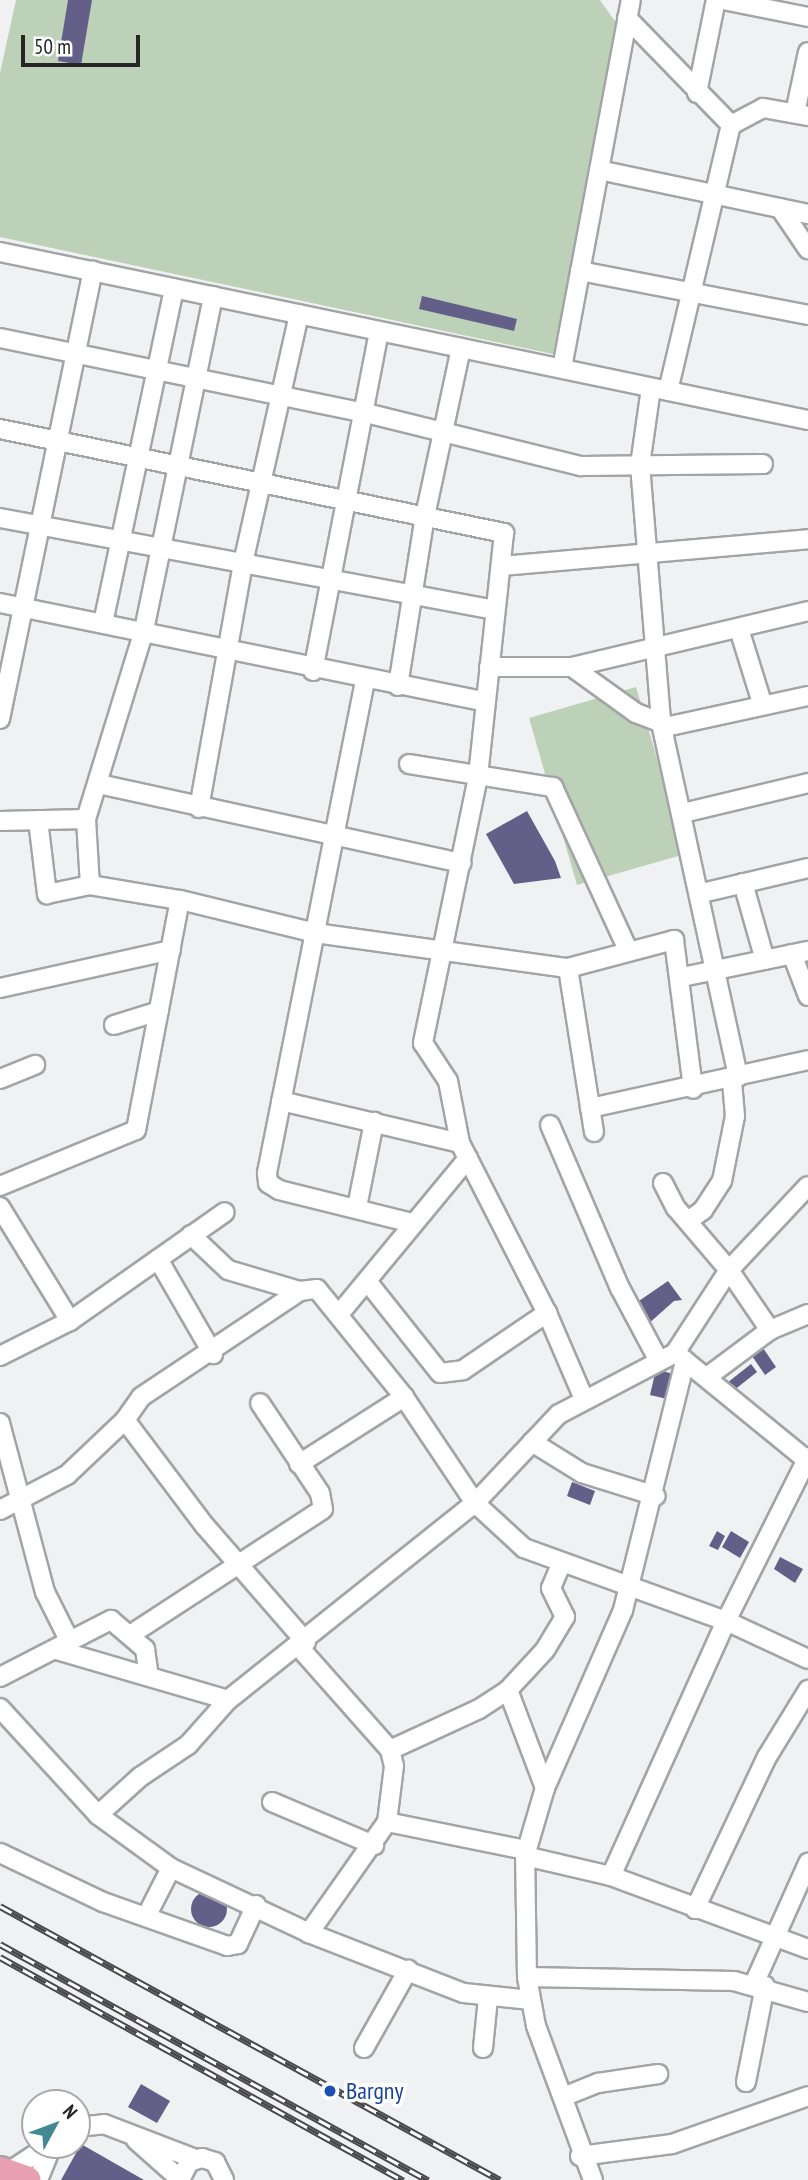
<!DOCTYPE html>
<style>
body{margin:0}
#map{position:relative;width:808px;height:2180px;overflow:hidden;background:#f0f1f2;font-family:"PT Sans Narrow",sans-serif}
div>[style]{position:absolute}
[style*='--x']{left:calc(var(--x)*1px);top:calc(var(--y)*1px);width:calc(var(--w)*1px);rotate:calc(var(--a)*1deg)}
.green>*{inset:0;background:#bcd1b7}
.building>*{inset:0;background:#645f88}
.round{border-radius:50%}
.roads{filter:drop-shadow(2px 0 #a3a4a6) drop-shadow(-2px 0 #a3a4a6) drop-shadow(0 2px #a3a4a6) drop-shadow(0 -2px #a3a4a6)}
.minor>*{height:18px;margin:-9px;padding:0 9px;transform-origin:9px;border-radius:9px;background:#fff}
.trunk>*{height:28px;margin:-14px;padding:0 14px;transform-origin:14px;border-radius:14px;background:#e8a0b2}
.rail>*{height:7px;margin-top:-3.5px;transform-origin:0;background:repeating-linear-gradient(90deg,#fff 0 13px,#49494a 0 26px);box-sizing:border-box;border-block:2px solid #49494a}
.dots>*{width:19px;height:19px;translate:-50% -50%;box-sizing:border-box;border:4px solid #fff;border-radius:50%}
span{translate:-50% -50%;white-space:nowrap;text-align:center;line-height:1.15;-webkit-text-stroke:7px #fff;paint-order:stroke}
.transit-label{font-size:24px;color:#164399}
.left{translate:0 -50%;text-align:left}
.north{position:absolute;left:21px;top:2089px;width:70px;height:70px;box-sizing:border-box;background:#fff;border:2px solid #a8a8a9;border-radius:50%;rotate:49deg;font-size:19px;font-weight:700;line-height:28px;text-align:center;color:#262627}
.north::after{content:'';display:block;margin:auto;width:24px;height:32px;background:#438993;clip-path:polygon(50% 0,100% 100%,50% 72%,0 100%)}
.scale{position:absolute;left:21px;top:35px;width:119px;height:32px;box-sizing:border-box;border:4px solid #262627;border-top:0;padding-left:9px;font-size:21px;line-height:24px;white-space:nowrap;color:#262627;-webkit-text-stroke:5px #fff;paint-order:stroke}
</style>
<div id="map">
<div class="green">
<div style="clip-path:polygon(16px 0,600px 0,621px 30px,553px 354px,0 237px,0 73px)"></div>
<div style="clip-path:polygon(636px 687px,685px 854px,577px 885px,529px 718px)"></div>
</div>
<div class="building">
<div style="clip-path:polygon(68px 0,92px 0,81px 65px,58px 61px)"></div>
<div style="clip-path:polygon(422px 296px,517px 319px,514px 331px,419px 309px)"></div>
<div style="clip-path:polygon(527px 811px,555px 861px,561px 878px,514px 884px,486px 834px)"></div>
<div style="clip-path:polygon(668px 1281px,682px 1300px,674px 1301px,647px 1325px,633px 1305px)"></div>
<div style="clip-path:polygon(763px 1348px,776px 1367px,765px 1375px,752px 1356px)"></div>
<div style="clip-path:polygon(751px 1364px,757px 1372px,733px 1391px,727px 1383px)"></div>
<div style="clip-path:polygon(656px 1369px,673px 1374px,667px 1399px,650px 1395px)"></div>
<div style="clip-path:polygon(572px 1482px,595px 1491px,590px 1505px,567px 1496px)"></div>
<div style="clip-path:polygon(717px 1531px,725px 1536px,718px 1550px,709px 1546px)"></div>
<div style="clip-path:polygon(731px 1531px,749px 1542px,740px 1558px,722px 1547px)"></div>
<div style="clip-path:polygon(780px 1557px,803px 1569px,795px 1583px,774px 1569px)"></div>
<div class="round" style="left:191px;top:1891px;width:36px;height:36px"></div>
<div style="clip-path:polygon(141px 2084px,170px 2101px,157px 2123px,128px 2107px)"></div>
<div style="clip-path:polygon(81px 2144px,144px 2180px,61px 2180px)"></div>
</div>
<div class="roads">
<div class="minor">
<div style="--x:723;--y:0;--w:87;--a:11.3"></div>
<div style="--x:627;--y:18;--w:149;--a:45.8"></div>
<div style="--x:697;--y:93;--w:95;--a:-78.5"></div>
<div style="--x:795;--y:113;--w:62;--a:-78"></div>
<div style="--x:599;--y:170;--w:214;--a:11.9"></div>
<div style="--x:780;--y:208;--w:50;--a:55.7"></div>
<div style="--x:0;--y:252;--w:825;--a:11.75"></div>
<div style="--x:580;--y:271;--w:232;--a:10.9"></div>
<div style="--x:0;--y:338;--w:369;--a:11.6"></div>
<div style="--x:362;--y:412;--w:226;--a:13.9"></div>
<div style="--x:581;--y:466;--w:182;--a:-0.6"></div>
<div style="--x:562;--y:368;--w:374;--a:-79.4"></div>
<div style="--x:651;--y:388;--w:78;--a:98.1"></div>
<div style="--x:640;--y:465;--w:259;--a:85.3"></div>
<div style="--x:661;--y:723;--w:362;--a:77.7"></div>
<div style="--x:668;--y:391;--w:273;--a:-76.7"></div>
<div style="--x:731;--y:125;--w:36;--a:-28"></div>
<div style="--x:763;--y:108;--w:46;--a:10.1"></div>
<div style="--x:0;--y:429;--w:515;--a:11.66"></div>
<div style="--x:504;--y:533;--w:245;--a:96.1"></div>
<div style="--x:478;--y:777;--w:272;--a:101.7"></div>
<div style="--x:423;--y:1043;--w:45;--a:56.7"></div>
<div style="--x:448;--y:1081;--w:63;--a:79"></div>
<div style="--x:460;--y:1143;--w:191;--a:62.9"></div>
<div style="--x:547;--y:1313;--w:94;--a:66.7"></div>
<div style="--x:0;--y:518;--w:503;--a:10.53"></div>
<div style="--x:502;--y:566;--w:307;--a:-5"></div>
<div style="--x:0;--y:603;--w:495;--a:11.5"></div>
<div style="--x:103;--y:623;--w:342;--a:-78"></div>
<div style="--x:739;--y:629;--w:77;--a:72.7"></div>
<div style="--x:489;--y:667;--w:83;--a:0"></div>
<div style="--x:572;--y:667;--w:243;--a:-13.3"></div>
<div style="--x:572;--y:667;--w:79;--a:35.7"></div>
<div style="--x:636;--y:713;--w:36;--a:21"></div>
<div style="--x:670;--y:726;--w:141;--a:-12.3"></div>
<div style="--x:313;--y:671;--w:346;--a:-79"></div>
<div style="--x:365;--y:681;--w:502;--a:101.27"></div>
<div style="--x:267;--y:1173;--w:10;--a:84"></div>
<div style="--x:268;--y:1183;--w:13;--a:32"></div>
<div style="--x:279;--y:1190;--w:137;--a:13.9"></div>
<div style="--x:398;--y:686;--w:172;--a:-81"></div>
<div style="--x:425;--y:516;--w:172;--a:-77.9"></div>
<div style="--x:0;--y:719;--w:458;--a:-78.3"></div>
<div style="--x:409;--y:764;--w:146;--a:9.1"></div>
<div style="--x:553;--y:787;--w:179;--a:65.3"></div>
<div style="--x:99;--y:784;--w:371;--a:12.3"></div>
<div style="--x:199;--y:808;--w:249;--a:-79.8"></div>
<div style="--x:243;--y:563;--w:255;--a:-77.3"></div>
<div style="--x:683;--y:813;--w:129;--a:-13.5"></div>
<div style="--x:38;--y:820;--w:75;--a:83.1"></div>
<div style="--x:47;--y:894;--w:44;--a:-11.8"></div>
<div style="--x:90;--y:885;--w:91;--a:9.5"></div>
<div style="--x:180;--y:900;--w:139;--a:13.7"></div>
<div style="--x:315;--y:933;--w:255;--a:7.9"></div>
<div style="--x:568;--y:968;--w:110;--a:-14.8"></div>
<div style="--x:674;--y:940;--w:150;--a:82.7"></div>
<div style="--x:0;--y:821;--w:86;--a:-1.3"></div>
<div style="--x:743;--y:883;--w:80;--a:74.1"></div>
<div style="--x:90;--y:885;--w:66;--a:-93.5"></div>
<div style="--x:86;--y:819;--w:198;--a:-72.9"></div>
<div style="--x:144;--y:630;--w:341;--a:-78.3"></div>
<div style="--x:702;--y:893;--w:109;--a:-13.3"></div>
<div style="--x:792;--y:954;--w:45;--a:69.1"></div>
<div style="--x:568;--y:968;--w:166;--a:81"></div>
<div style="--x:682;--y:977;--w:129;--a:-11.7"></div>
<div style="--x:0;--y:988;--w:175;--a:-12.5"></div>
<div style="--x:114;--y:1025;--w:47;--a:-17.3"></div>
<div style="--x:0;--y:1079;--w:38;--a:-22"></div>
<div style="--x:281;--y:1101;--w:184;--a:13.2"></div>
<div style="--x:590;--y:1108;--w:223;--a:-12.4"></div>
<div style="--x:550;--y:1125;--w:177;--a:66.8"></div>
<div style="--x:620;--y:1288;--w:83;--a:61.9"></div>
<div style="--x:663;--y:1183;--w:28;--a:63"></div>
<div style="--x:676;--y:1208;--w:82;--a:49.5"></div>
<div style="--x:729;--y:1270;--w:73;--a:55.7"></div>
<div style="--x:0;--y:1186;--w:147;--a:-22.4"></div>
<div style="--x:136;--y:1130;--w:234;--a:-79.2"></div>
<div style="--x:0;--y:1207;--w:134;--a:58.4"></div>
<div style="--x:357;--y:1207;--w:87;--a:-78.7"></div>
<div style="--x:688;--y:1221;--w:19;--a:-36"></div>
<div style="--x:703;--y:1210;--w:35;--a:-57"></div>
<div style="--x:722;--y:1181;--w:66;--a:-78.7"></div>
<div style="--x:735;--y:1116;--w:38;--a:-95"></div>
<div style="--x:191;--y:1235;--w:51;--a:43.4"></div>
<div style="--x:228;--y:1270;--w:75;--a:16.3"></div>
<div style="--x:158;--y:1259;--w:110;--a:59.9"></div>
<div style="--x:367;--y:1281;--w:117;--a:51.6"></div>
<div style="--x:440;--y:1373;--w:23;--a:-7"></div>
<div style="--x:463;--y:1370;--w:102;--a:-34.2"></div>
<div style="--x:340;--y:1313;--w:201;--a:-50.4"></div>
<div style="--x:678;--y:1355;--w:168;--a:39.2"></div>
<div style="--x:0;--y:1356;--w:78;--a:-26.6"></div>
<div style="--x:70;--y:1321;--w:189;--a:-35.1"></div>
<div style="--x:707;--y:1377;--w:79;--a:-36.7"></div>
<div style="--x:770;--y:1330;--w:41;--a:-22.8"></div>
<div style="--x:125;--y:1420;--w:133;--a:53"></div>
<div style="--x:205;--y:1526;--w:154;--a:49"></div>
<div style="--x:0;--y:1423;--w:175;--a:75.1"></div>
<div style="--x:45;--y:1592;--w:56;--a:63.4"></div>
<div style="--x:532;--y:1442;--w:59;--a:31.8"></div>
<div style="--x:582;--y:1473;--w:77;--a:17.3"></div>
<div style="--x:299;--y:1464;--w:125;--a:-32.5"></div>
<div style="--x:0;--y:1510;--w:76;--a:-27.6"></div>
<div style="--x:67;--y:1475;--w:80;--a:-43.5"></div>
<div style="--x:125;--y:1420;--w:28;--a:-55"></div>
<div style="--x:141;--y:1397;--w:191;--a:-33.7"></div>
<div style="--x:300;--y:1291;--w:17;--a:-7"></div>
<div style="--x:317;--y:1289;--w:139;--a:51.1"></div>
<div style="--x:404;--y:1397;--w:128;--a:56.2"></div>
<div style="--x:475;--y:1503;--w:67;--a:42.6"></div>
<div style="--x:524;--y:1548;--w:215;--a:19.9"></div>
<div style="--x:726;--y:1621;--w:90;--a:24.9"></div>
<div style="--x:130;--y:1635;--w:230;--a:-33.1"></div>
<div style="--x:323;--y:1509;--w:16;--a:-101"></div>
<div style="--x:320;--y:1493;--w:108;--a:-123.7"></div>
<div style="--x:299;--y:1647;--w:137;--a:48.5"></div>
<div style="--x:390;--y:1750;--w:16;--a:76"></div>
<div style="--x:394;--y:1766;--w:56;--a:97.1"></div>
<div style="--x:387;--y:1822;--w:136;--a:125.1"></div>
<div style="--x:57;--y:1650;--w:178;--a:16.3"></div>
<div style="--x:0;--y:1677;--w:125;--a:-27.2"></div>
<div style="--x:111;--y:1620;--w:45;--a:40.5"></div>
<div style="--x:145;--y:1649;--w:27;--a:82"></div>
<div style="--x:508;--y:1690;--w:105;--a:69.3"></div>
<div style="--x:0;--y:1708;--w:145;--a:47.5"></div>
<div style="--x:98;--y:1815;--w:90;--a:36"></div>
<div style="--x:171;--y:1868;--w:153;--a:25.2"></div>
<div style="--x:309;--y:1933;--w:166;--a:21.2"></div>
<div style="--x:464;--y:1993;--w:67;--a:6"></div>
<div style="--x:390;--y:1750;--w:98;--a:-24.7"></div>
<div style="--x:479;--y:1709;--w:35;--a:-33"></div>
<div style="--x:508;--y:1690;--w:54;--a:-47.2"></div>
<div style="--x:545;--y:1650;--w:39;--a:-59"></div>
<div style="--x:565;--y:1617;--w:32;--a:-116"></div>
<div style="--x:551;--y:1588;--w:25;--a:-67"></div>
<div style="--x:272;--y:1802;--w:111;--a:22.9"></div>
<div style="--x:98;--y:1815;--w:57;--a:-42.1"></div>
<div style="--x:140;--y:1777;--w:58;--a:-33.7"></div>
<div style="--x:188;--y:1745;--w:60;--a:-48.4"></div>
<div style="--x:228;--y:1700;--w:316;--a:-38.6"></div>
<div style="--x:475;--y:1503;--w:122;--a:-46.7"></div>
<div style="--x:559;--y:1414;--w:131;--a:-27.7"></div>
<div style="--x:675;--y:1353;--w:99;--a:-57"></div>
<div style="--x:729;--y:1270;--w:115;--a:-46.8"></div>
<div style="--x:387;--y:1822;--w:142;--a:11.4"></div>
<div style="--x:0;--y:1853;--w:114;--a:25.4"></div>
<div style="--x:103;--y:1902;--w:132;--a:19.5"></div>
<div style="--x:227;--y:1946;--w:11;--a:-10"></div>
<div style="--x:238;--y:1944;--w:43;--a:-65.2"></div>
<div style="--x:525;--y:1856;--w:88;--a:13.1"></div>
<div style="--x:611;--y:1876;--w:210;--a:20.3"></div>
<div style="--x:611;--y:1876;--w:280;--a:-65.7"></div>
<div style="--x:726;--y:1621;--w:183;--a:-63.4"></div>
<div style="--x:695;--y:1909;--w:168;--a:-64.7"></div>
<div style="--x:767;--y:1757;--w:79;--a:-58.5"></div>
<div style="--x:146;--y:1917;--w:55;--a:-63"></div>
<div style="--x:527;--y:1977;--w:207;--a:1.1"></div>
<div style="--x:734;--y:1981;--w:77;--a:15.8"></div>
<div style="--x:754;--y:1984;--w:133;--a:-65.9"></div>
<div style="--x:364;--y:2048;--w:90;--a:-60.6"></div>
<div style="--x:483;--y:2048;--w:50;--a:-84.3"></div>
<div style="--x:746;--y:2082;--w:98;--a:-78.8"></div>
<div style="--x:563;--y:2097;--w:38;--a:-22"></div>
<div style="--x:598;--y:2083;--w:61;--a:-8.5"></div>
<div style="--x:77;--y:2127;--w:27;--a:-6"></div>
<div style="--x:104;--y:2124;--w:97;--a:21"></div>
<div style="--x:136;--y:2140;--w:59;--a:41.6"></div>
<div style="--x:580;--y:2156;--w:93;--a:-7.4"></div>
<div style="--x:672;--y:2144;--w:144;--a:-19.4"></div>
<div style="--x:10;--y:2171;--w:47;--a:-33.7"></div>
<div style="--x:38;--y:2180;--w:38;--a:-68"></div>
<div style="--x:180;--y:2180;--w:20;--a:-63"></div>
<div style="--x:189;--y:2162;--w:14;--a:-17"></div>
<div style="--x:202;--y:2158;--w:14;--a:17"></div>
<div style="--x:215;--y:2162;--w:20;--a:63"></div>
<div style="--x:593;--y:2180;--w:164;--a:-110.3"></div>
<div style="--x:536;--y:2026;--w:50;--a:-100.4"></div>
<div style="--x:527;--y:1977;--w:121;--a:-90.9"></div>
<div style="--x:525;--y:1856;--w:71;--a:-73.6"></div>
<div style="--x:545;--y:1788;--w:194;--a:-66.3"></div>
<div style="--x:623;--y:1610;--w:257;--a:-76"></div>
</div>
<div class="trunk">
<div style="--x:0;--y:2171;--w:28;--a:19"></div>
</div>
</div>
<div class="rail">
<div style="--x:0;--y:1906;--w:570;--a:28.72"></div>
<div style="--x:0;--y:1944;--w:489;--a:28.9"></div>
<div style="--x:0;--y:1957;--w:461;--a:29"></div>
</div>
<div class="dots">
<div style="left:330px;top:2091px;background:#1a4fb4"></div>
</div>
<div class="transit-label">
<span class="left" style="left:346px;top:2091px">Bargny</span>
</div>
<div class="north">N</div>
<div class="scale">50 m</div>
</div>
